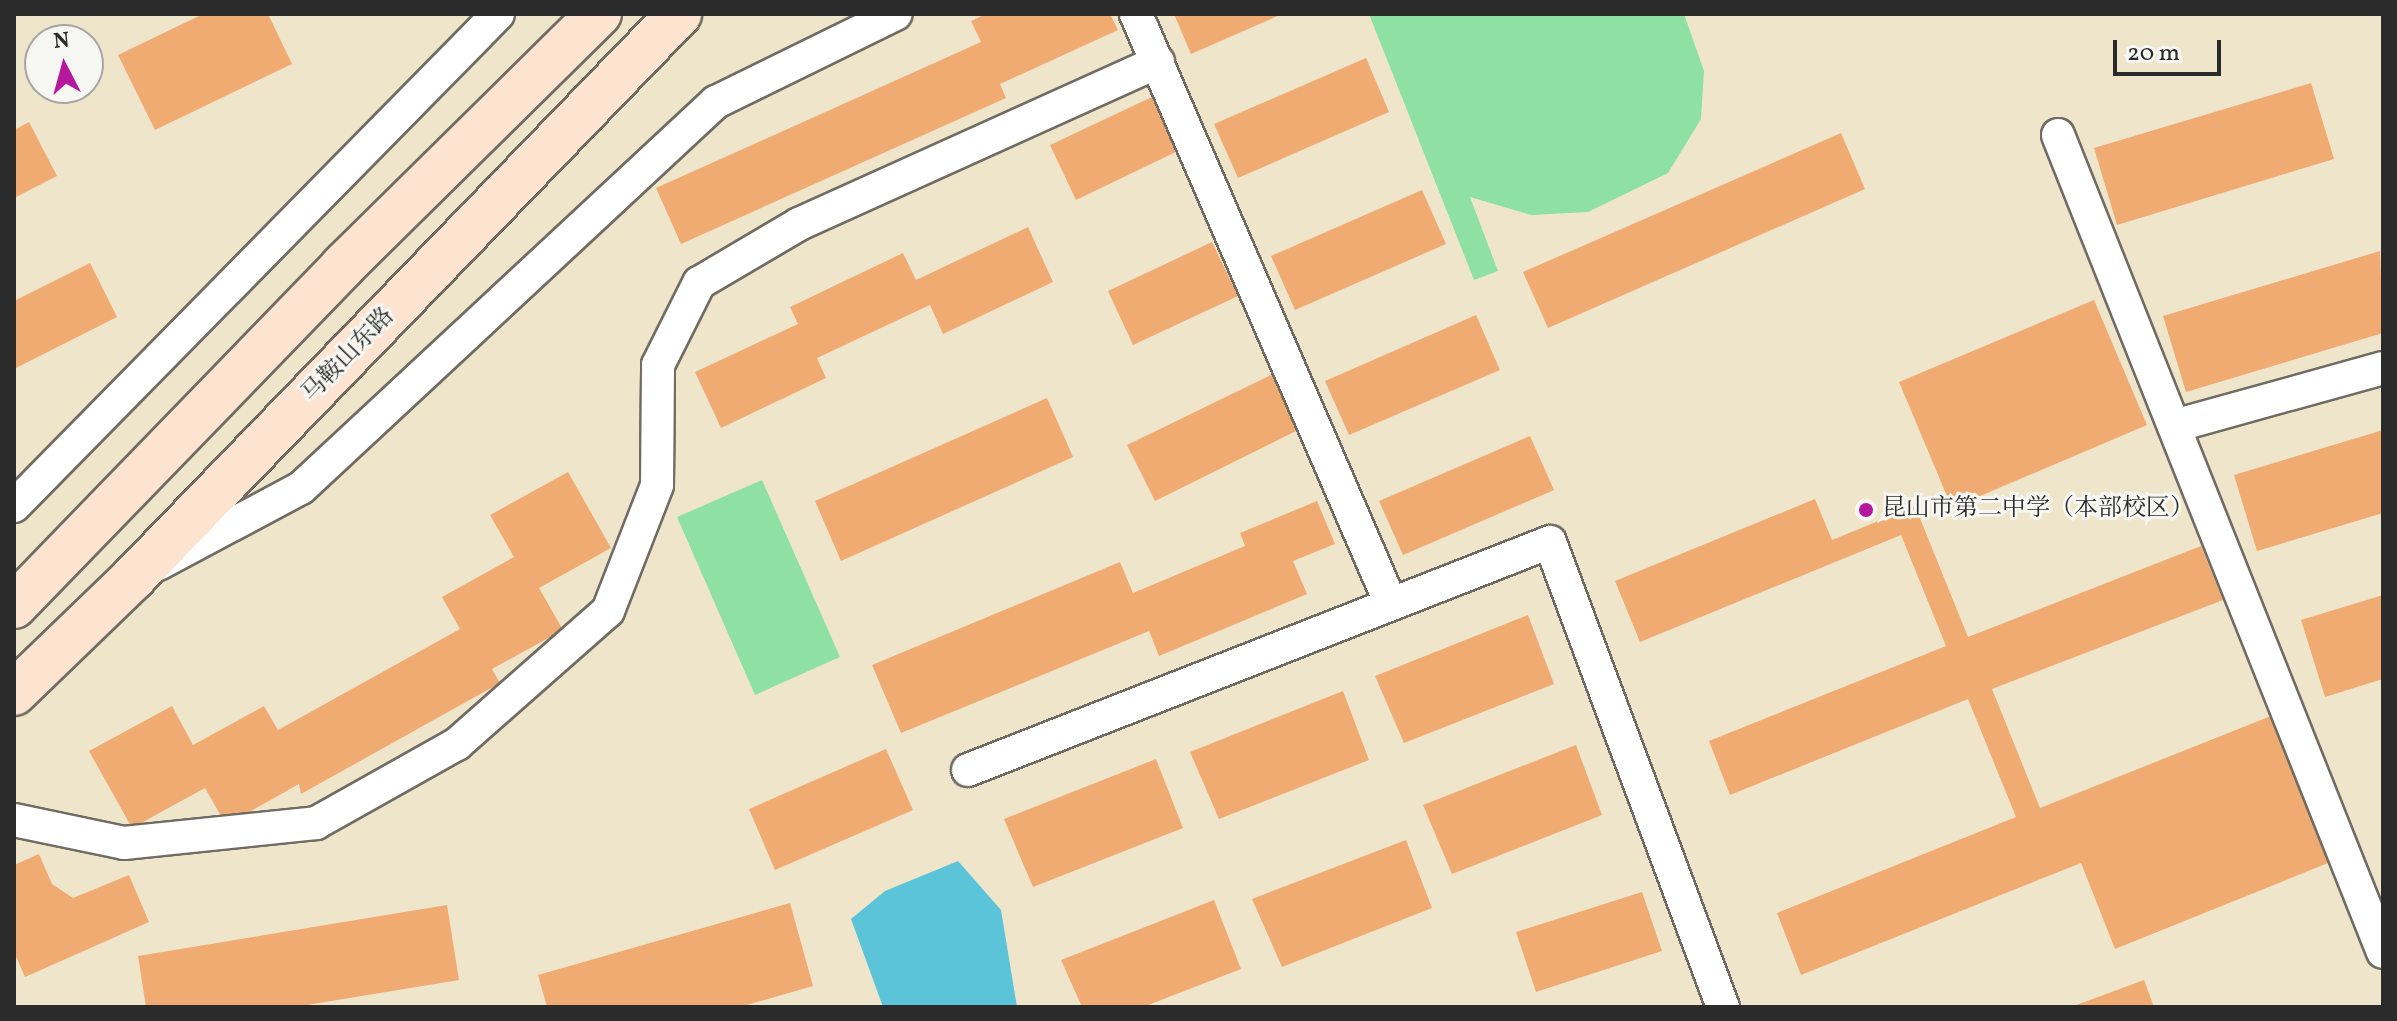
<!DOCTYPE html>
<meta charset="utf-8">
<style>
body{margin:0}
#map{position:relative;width:2397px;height:1021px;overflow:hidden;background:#efe5cb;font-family:Vollkorn,"Noto Serif SC",serif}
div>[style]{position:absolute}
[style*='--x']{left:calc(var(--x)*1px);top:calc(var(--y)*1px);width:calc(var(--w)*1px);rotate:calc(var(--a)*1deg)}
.green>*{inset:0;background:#8ee1a2}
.water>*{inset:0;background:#5cc4d9}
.building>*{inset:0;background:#f0ab73}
.roads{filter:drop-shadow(2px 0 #706c63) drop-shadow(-2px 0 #706c63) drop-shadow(0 2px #706c63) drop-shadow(0 -2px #706c63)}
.minor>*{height:32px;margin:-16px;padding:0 16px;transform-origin:16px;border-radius:16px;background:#fff}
.secondary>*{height:44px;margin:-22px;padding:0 22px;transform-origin:22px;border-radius:22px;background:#fde4d1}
.dots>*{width:22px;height:22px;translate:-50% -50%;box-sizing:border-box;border:4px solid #f6f6f2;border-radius:50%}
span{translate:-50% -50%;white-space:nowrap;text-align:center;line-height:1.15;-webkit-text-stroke:6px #f6f6f2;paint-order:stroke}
.street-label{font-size:24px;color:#2b2b2b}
.poi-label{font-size:24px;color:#2b2b2b}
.left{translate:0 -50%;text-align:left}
.frame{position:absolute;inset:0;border:16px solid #2b2b2b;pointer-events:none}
.north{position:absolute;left:24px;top:24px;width:80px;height:80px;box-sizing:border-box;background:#f6f6f2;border:2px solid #a5a5a2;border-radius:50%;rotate:354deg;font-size:22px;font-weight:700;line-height:32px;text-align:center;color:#2b2b2b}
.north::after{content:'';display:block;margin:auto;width:28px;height:36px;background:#b5179e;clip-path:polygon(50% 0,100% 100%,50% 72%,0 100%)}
.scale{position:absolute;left:2113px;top:40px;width:108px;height:36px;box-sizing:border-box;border:4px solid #2b2b2b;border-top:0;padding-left:10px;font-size:24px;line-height:28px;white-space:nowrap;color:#2b2b2b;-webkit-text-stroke:6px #f6f6f2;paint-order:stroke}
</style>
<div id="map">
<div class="green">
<div style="clip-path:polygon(1369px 14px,1684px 14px,1704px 71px,1701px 119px,1668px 173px,1588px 212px,1531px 215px,1470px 197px,1498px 271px,1474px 280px)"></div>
<div style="clip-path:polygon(762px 480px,840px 657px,755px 695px,677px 517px)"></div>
</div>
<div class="water">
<div style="clip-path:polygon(958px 861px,1001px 910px,1017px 1007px,883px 1007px,851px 919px,885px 891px)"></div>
</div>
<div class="building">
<div style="clip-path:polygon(203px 14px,268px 14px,292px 64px,155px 130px,118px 55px)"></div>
<div style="clip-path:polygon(986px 14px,1110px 14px,1118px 30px,1000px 84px,1006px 98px,681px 244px,656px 188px,981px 42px,971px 21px)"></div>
<div style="clip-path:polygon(1174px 14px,1282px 14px,1191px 54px)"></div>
<div style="clip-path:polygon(1366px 58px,1389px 112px,1238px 178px,1214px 124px)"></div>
<div style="clip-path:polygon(2311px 83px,2334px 159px,2117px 225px,2094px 148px)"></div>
<div style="clip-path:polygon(1154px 96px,1180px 150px,1076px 200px,1050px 145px)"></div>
<div style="clip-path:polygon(29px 122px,57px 176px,14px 198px,14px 130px)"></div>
<div style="clip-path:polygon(1841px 133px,1865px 189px,1548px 328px,1523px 272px)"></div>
<div style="clip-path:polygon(1422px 190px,1446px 244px,1295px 310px,1271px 256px)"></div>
<div style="clip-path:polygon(1028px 227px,1053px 282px,943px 334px,930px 305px,817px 358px,826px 378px,721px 428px,695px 372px,798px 324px,790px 307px,903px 253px,916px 280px)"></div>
<div style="clip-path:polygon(1212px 242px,1238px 296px,1133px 345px,1108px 291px)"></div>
<div style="clip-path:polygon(2380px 251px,2383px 333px,2186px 392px,2163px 316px)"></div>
<div style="clip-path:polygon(90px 263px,117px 317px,14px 369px,14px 301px)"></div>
<div style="clip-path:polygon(2094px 300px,2147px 425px,1952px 508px,1899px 382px)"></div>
<div style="clip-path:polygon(1476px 315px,1500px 370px,1349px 435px,1325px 381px)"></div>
<div style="clip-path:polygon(1273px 374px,1300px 429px,1155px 501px,1127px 445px)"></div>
<div style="clip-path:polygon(1047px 398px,1073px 457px,841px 561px,815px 501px)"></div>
<div style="clip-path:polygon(2383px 430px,2383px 513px,2257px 551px,2234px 475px)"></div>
<div style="clip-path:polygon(1530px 436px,1554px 490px,1403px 555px,1379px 501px)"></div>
<div style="clip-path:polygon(568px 472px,611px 548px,539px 588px,563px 630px,492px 669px,500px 683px,301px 794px,299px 784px,226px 825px,205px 788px,132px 828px,89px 751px,172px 706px,193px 745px,264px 706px,278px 730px,460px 629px,442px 597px,514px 557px,490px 515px)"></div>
<div style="clip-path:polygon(1815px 499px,1832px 540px,1915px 506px,1968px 637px,2201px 546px,2223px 600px,1992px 689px,2040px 808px,2276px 714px,2333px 861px,2115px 949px,2081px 863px,1801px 975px,1777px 913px,2016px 817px,1968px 699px,1730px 795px,1709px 741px,1946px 646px,1901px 535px,1640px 642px,1615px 581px)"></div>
<div style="clip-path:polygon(1317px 501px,1335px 544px,1293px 561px,1307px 594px,1159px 656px,1149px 631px,901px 733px,872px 665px,1120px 562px,1133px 593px,1245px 546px,1240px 533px)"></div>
<div style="clip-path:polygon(2383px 595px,2383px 679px,2325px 697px,2301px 620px)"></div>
<div style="clip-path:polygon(1528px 615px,1554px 684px,1404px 743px,1375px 676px)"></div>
<div style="clip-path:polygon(1343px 691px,1369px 760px,1219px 819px,1190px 752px)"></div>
<div style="clip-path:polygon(1576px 745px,1602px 815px,1452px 874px,1423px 805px)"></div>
<div style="clip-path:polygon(886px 749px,913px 810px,775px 870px,749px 809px)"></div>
<div style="clip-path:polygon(1156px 759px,1183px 828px,1033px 887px,1004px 819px)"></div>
<div style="clip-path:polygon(1406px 840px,1432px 908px,1282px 967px,1252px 899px)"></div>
<div style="clip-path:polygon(39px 854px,52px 884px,73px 898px,129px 875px,149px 922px,25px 977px,14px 952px,14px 865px)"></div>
<div style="clip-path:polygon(1642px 892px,1662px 951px,1536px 992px,1516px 932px)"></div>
<div style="clip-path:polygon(1214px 900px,1241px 969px,1143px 1007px,1082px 1007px,1061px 960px)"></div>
<div style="clip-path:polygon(790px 903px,813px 986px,740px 1007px,547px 1007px,538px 975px)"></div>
<div style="clip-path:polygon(447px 905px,459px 980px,295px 1007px,146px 1007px,138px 956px)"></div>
<div style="clip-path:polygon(2144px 980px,2154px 1007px,2071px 1007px)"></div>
</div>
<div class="roads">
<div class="minor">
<div style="--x:1136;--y:14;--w:643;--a:66.63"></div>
<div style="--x:2058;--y:135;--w:879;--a:68.31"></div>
<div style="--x:2174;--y:426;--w:217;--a:-15.5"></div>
<div style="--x:14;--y:506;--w:690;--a:-45.47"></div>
<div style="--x:158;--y:564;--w:162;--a:-28"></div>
<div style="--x:301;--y:488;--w:567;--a:-42.93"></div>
<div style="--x:716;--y:102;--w:200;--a:-26.1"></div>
<div style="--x:968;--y:770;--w:625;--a:-21.39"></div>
<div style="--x:1550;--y:542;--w:496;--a:69.6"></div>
<div style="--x:14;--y:820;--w:112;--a:11.8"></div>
<div style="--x:124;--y:843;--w:193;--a:-5.9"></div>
<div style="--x:316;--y:823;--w:162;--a:-29.3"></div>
<div style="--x:457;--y:744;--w:201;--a:-41.4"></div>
<div style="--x:608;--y:611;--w:135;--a:-68.7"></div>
<div style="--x:657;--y:485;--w:120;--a:-89.5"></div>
<div style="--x:658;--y:365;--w:92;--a:-63.4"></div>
<div style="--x:699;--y:283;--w:116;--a:-30.5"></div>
<div style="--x:799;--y:224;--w:394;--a:-24.3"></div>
</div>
<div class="secondary">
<div style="--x:14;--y:606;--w:472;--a:-45.9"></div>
<div style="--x:342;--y:267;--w:361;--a:-44.6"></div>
<div style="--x:14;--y:693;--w:167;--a:-44"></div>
<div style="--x:134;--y:577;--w:784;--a:-45.93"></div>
</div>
</div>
<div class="dots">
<div style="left:1866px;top:510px;background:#b5179e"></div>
</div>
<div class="street-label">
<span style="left:349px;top:356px;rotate:-46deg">马鞍山东路</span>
</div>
<div class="poi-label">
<span class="left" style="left:1882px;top:510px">昆山市第二中学（本部校区）</span>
</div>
<div class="frame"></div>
<div class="north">N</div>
<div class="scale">20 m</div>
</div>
